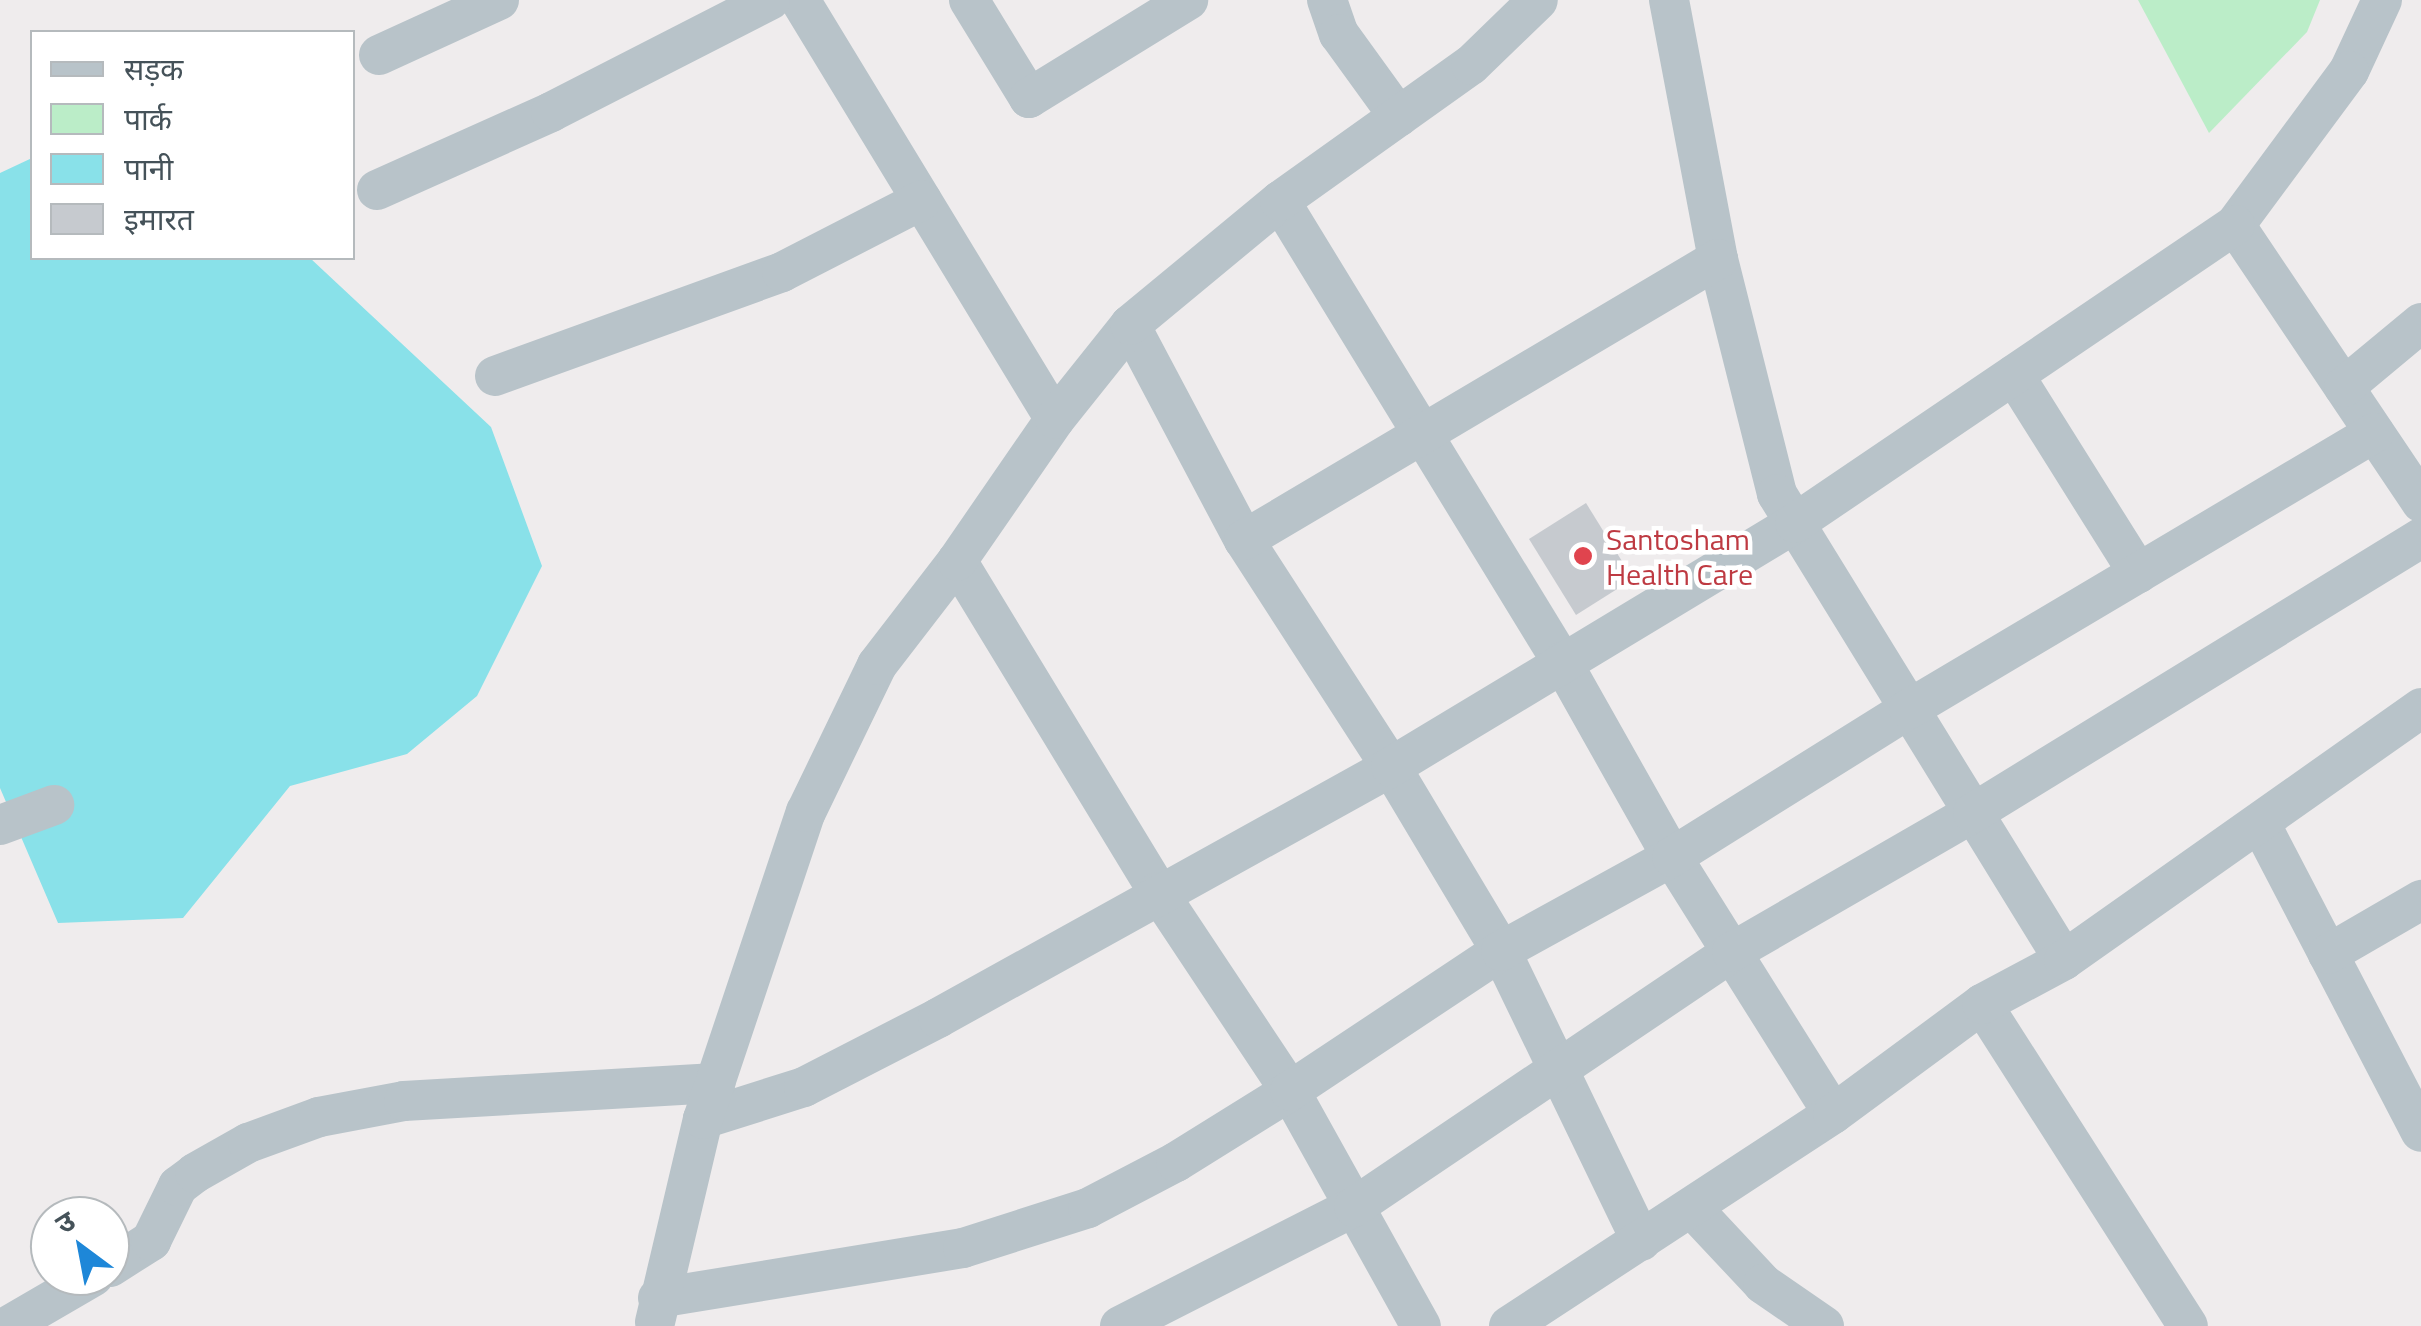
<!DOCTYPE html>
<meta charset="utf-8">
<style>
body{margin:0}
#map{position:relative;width:2421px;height:1326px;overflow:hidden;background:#efeced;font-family:"Titillium Web","Noto Sans Devanagari",sans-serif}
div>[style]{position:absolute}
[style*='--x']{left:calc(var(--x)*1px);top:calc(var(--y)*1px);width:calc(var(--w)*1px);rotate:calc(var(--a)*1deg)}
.green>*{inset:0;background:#bbedc8}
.water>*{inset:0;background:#89e1e9}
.building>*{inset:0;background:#c6cacf}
.street>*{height:40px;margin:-20px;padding:0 20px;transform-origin:20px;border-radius:20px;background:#b8c3c9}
.dots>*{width:28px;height:28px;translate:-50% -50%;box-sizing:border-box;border:5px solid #fff;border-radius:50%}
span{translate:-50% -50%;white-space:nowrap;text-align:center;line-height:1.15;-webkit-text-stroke:9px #fff;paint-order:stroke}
.health-label{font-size:30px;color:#be3a42}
.left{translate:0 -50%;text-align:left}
.legend{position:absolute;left:30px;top:30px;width:325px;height:230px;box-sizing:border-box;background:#fff;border:2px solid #b5babd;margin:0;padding:12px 18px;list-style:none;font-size:30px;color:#455259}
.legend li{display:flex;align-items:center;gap:20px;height:50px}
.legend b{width:50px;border:2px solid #b5babd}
.north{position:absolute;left:30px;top:1196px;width:100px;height:100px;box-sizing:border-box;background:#fff;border:2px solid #b5babd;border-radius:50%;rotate:328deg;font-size:28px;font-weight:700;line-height:40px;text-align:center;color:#455259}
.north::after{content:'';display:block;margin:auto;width:35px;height:45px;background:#1e87d8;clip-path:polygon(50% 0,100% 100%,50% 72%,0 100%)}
</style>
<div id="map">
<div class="green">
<div style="clip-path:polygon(2138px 0,2320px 0,2307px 32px,2209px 133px)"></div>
</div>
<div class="water">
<div style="clip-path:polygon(32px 158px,32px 258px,310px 258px,491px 427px,542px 566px,477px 696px,407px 754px,290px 786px,183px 918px,58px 923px,0 788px,0 173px)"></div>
</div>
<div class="building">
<div style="clip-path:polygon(1586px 503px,1633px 579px,1576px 615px,1529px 539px)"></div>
</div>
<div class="street">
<div style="--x:800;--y:0;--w:490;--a:58.7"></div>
<div style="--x:969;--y:0;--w:115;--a:58.5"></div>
<div style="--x:1029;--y:98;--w:187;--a:-31.6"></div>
<div style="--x:1327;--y:0;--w:36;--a:71"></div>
<div style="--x:1339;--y:34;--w:102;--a:54.1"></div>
<div style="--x:1669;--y:0;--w:264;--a:79.3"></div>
<div style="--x:1718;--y:259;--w:242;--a:75.9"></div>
<div style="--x:1777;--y:494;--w:547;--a:58.37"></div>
<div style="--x:2382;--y:0;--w:78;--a:114.9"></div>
<div style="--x:2349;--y:71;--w:192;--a:126.5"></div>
<div style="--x:2235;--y:225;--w:334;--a:56.1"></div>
<div style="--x:379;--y:55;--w:132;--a:-24.6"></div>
<div style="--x:377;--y:190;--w:191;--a:-24.1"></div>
<div style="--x:551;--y:112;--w:246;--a:-27.1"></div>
<div style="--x:1280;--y:201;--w:540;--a:58.55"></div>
<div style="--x:1562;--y:662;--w:224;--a:60.6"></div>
<div style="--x:1672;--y:857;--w:303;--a:57.9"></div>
<div style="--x:1130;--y:325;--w:243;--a:62.1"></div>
<div style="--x:1244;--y:540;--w:270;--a:57.1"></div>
<div style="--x:1391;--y:767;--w:214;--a:59.1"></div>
<div style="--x:1501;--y:951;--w:322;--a:64.2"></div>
<div style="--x:2014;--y:375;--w:234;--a:57.9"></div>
<div style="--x:495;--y:376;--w:305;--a:-19.9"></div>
<div style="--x:782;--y:272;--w:157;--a:-27.2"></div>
<div style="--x:2344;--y:387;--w:100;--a:-39.7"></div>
<div style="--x:1244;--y:540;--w:551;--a:-30.66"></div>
<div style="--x:957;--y:561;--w:387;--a:58.7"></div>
<div style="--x:1158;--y:892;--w:239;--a:56.4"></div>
<div style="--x:1290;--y:1091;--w:269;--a:60.9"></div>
<div style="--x:2260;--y:823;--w:348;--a:62.5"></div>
<div style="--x:0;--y:825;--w:58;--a:-20.3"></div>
<div style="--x:2328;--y:954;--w:108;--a:-30.1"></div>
<div style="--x:1982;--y:1004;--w:382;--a:57.4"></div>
<div style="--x:703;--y:1119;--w:106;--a:-17.6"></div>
<div style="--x:804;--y:1087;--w:151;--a:-27.2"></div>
<div style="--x:938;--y:1018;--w:518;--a:-28.99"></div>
<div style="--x:1391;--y:767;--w:472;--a:-31.1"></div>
<div style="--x:1795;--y:523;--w:531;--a:-34.11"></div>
<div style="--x:1692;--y:1208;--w:104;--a:46.9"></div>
<div style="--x:1763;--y:1284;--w:74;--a:34.5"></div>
<div style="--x:110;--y:1267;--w:49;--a:-32.4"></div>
<div style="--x:151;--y:1241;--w:61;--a:-63.9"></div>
<div style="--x:178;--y:1186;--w:21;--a:-37"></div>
<div style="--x:195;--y:1173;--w:61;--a:-29.5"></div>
<div style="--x:248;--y:1143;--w:76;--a:-20.1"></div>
<div style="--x:319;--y:1117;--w:86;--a:-10.7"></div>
<div style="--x:404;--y:1101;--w:312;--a:-3.3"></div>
<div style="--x:658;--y:1298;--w:309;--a:-9.3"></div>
<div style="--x:963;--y:1248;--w:131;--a:-17.7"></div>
<div style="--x:1088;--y:1208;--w:99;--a:-27.6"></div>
<div style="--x:1176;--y:1162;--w:134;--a:-31.9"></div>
<div style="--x:1290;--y:1091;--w:253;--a:-33.6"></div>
<div style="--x:1501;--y:951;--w:195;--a:-28.8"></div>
<div style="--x:1672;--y:857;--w:279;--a:-32"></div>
<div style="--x:1909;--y:709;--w:541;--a:-30.69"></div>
<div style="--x:655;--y:1322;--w:209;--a:-76.7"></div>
<div style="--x:703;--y:1119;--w:324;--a:-71.5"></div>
<div style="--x:806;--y:812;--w:163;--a:-64.2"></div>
<div style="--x:877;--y:665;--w:131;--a:-52.4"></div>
<div style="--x:957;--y:561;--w:173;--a:-55.4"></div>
<div style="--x:1055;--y:419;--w:120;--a:-51.4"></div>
<div style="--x:1130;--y:325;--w:195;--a:-39.6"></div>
<div style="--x:1280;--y:201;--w:234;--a:-35.5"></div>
<div style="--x:1471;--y:65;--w:93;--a:-44.1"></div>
<div style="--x:8;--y:1326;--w:99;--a:-30.2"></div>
<div style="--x:1120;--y:1326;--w:263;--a:-27"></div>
<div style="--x:1354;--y:1207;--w:456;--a:-34"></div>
<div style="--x:1732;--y:952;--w:278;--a:-30"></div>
<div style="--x:1973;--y:813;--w:526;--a:-31.54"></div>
<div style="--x:1509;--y:1326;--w:387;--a:-33.2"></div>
<div style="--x:1833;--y:1114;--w:185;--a:-36.4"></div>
<div style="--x:1982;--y:1004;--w:93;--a:-28.2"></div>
<div style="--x:2064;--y:960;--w:437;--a:-35.2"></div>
</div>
<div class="dots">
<div style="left:1583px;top:556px;background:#e0444e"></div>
</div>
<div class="health-label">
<span class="left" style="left:1606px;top:556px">Santosham<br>Health Care</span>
</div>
<ul class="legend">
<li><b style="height:12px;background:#b8c3c9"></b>सड़क</li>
<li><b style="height:28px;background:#bbedc8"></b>पार्क</li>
<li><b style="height:28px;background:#89e1e9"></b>पानी</li>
<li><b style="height:28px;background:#c6cacf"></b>इमारत</li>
</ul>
<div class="north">उ</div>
</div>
